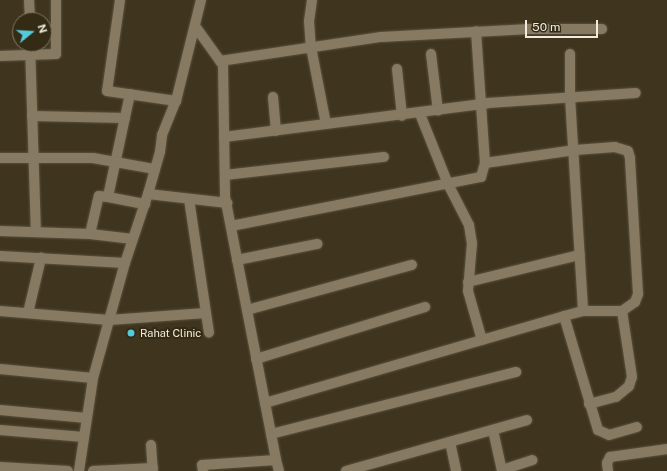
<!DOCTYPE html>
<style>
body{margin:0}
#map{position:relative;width:667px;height:471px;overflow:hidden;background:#3f351f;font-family:"Public Sans",sans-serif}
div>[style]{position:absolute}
.roads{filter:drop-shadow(0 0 1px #5b523e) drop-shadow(0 0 1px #5b523e)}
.minor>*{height:10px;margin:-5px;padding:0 5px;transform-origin:5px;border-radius:5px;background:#867a62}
.dots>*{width:11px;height:11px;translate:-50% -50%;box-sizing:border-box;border:2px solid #342b15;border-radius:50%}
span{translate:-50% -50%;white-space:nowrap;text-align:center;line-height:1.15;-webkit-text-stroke:4px #342b15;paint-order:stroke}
.poi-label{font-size:11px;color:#f1ebde}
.left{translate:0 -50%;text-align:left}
.north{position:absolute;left:12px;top:12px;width:40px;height:40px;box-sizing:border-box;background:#342b15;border:1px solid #807865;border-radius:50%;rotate:72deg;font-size:11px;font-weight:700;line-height:16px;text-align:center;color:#f1ebde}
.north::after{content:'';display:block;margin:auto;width:14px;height:18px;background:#54cadd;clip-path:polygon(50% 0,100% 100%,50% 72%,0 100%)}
.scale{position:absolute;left:525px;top:20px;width:73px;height:18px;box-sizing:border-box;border:2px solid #f1ebde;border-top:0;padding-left:5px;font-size:12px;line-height:14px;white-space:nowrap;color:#f1ebde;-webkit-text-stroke:3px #342b15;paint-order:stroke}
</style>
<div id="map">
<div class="roads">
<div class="minor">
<div style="left:29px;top:0;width:20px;rotate:87deg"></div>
<div style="left:120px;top:0;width:92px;rotate:98.1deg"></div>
<div style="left:107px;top:91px;width:70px;rotate:8.2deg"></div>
<div style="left:312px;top:0;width:21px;rotate:98deg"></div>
<div style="left:309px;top:21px;width:26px;rotate:86deg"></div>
<div style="left:311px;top:47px;width:78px;rotate:79deg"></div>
<div style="left:195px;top:26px;width:48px;rotate:54.3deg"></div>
<div style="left:223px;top:65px;width:132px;rotate:89.1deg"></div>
<div style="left:225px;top:197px;width:268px;rotate:79deg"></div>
<div style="left:276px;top:460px;width:74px;rotate:176.1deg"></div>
<div style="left:202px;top:465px;width:6px;rotate:81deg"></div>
<div style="left:30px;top:44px;width:188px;rotate:88.2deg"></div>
<div style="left:431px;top:54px;width:57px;rotate:83deg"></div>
<div style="left:570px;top:54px;width:43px;rotate:90deg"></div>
<div style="left:570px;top:97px;width:214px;rotate:86.5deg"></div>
<div style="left:0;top:56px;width:56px;rotate:-2deg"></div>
<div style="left:56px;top:54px;width:54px;rotate:-90deg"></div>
<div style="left:220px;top:61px;width:163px;rotate:-8.5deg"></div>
<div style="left:381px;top:37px;width:149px;rotate:-3.1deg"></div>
<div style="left:530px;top:29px;width:72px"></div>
<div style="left:397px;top:69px;width:47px;rotate:83.9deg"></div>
<div style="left:130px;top:94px;width:105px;rotate:102.1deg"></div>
<div style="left:108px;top:197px;width:38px;rotate:11deg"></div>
<div style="left:273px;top:97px;width:34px;rotate:85deg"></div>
<div style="left:420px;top:114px;width:75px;rotate:68.2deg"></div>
<div style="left:448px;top:184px;width:46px;rotate:62.9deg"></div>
<div style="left:469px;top:225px;width:18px;rotate:81deg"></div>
<div style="left:472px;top:243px;width:48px;rotate:94.8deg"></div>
<div style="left:468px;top:291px;width:51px;rotate:74.1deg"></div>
<div style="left:32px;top:116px;width:93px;rotate:1.2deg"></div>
<div style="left:224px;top:137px;width:266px;rotate:-7.3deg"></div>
<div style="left:488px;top:103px;width:148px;rotate:-3.9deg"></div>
<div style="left:0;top:158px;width:93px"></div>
<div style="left:93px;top:158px;width:63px;rotate:10.1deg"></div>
<div style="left:225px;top:175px;width:160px;rotate:-6.5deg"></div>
<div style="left:148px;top:194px;width:80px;rotate:6.5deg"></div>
<div style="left:189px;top:199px;width:135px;rotate:81.5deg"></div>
<div style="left:231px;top:226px;width:255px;rotate:-11.1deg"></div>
<div style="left:481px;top:177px;width:15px;rotate:-74deg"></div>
<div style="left:485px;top:163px;width:132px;rotate:-93.9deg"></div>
<div style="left:0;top:231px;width:90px;rotate:1.9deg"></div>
<div style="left:90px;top:234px;width:43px;rotate:6.6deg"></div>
<div style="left:90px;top:234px;width:39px;rotate:-77deg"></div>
<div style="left:99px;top:196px;width:9px;rotate:6deg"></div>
<div style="left:0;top:256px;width:125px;rotate:3.2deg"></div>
<div style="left:237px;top:260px;width:82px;rotate:-11.3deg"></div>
<div style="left:468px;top:282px;width:115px;rotate:-13.6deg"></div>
<div style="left:247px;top:310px;width:171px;rotate:-15.3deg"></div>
<div style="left:0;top:311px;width:109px;rotate:4.7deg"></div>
<div style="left:109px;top:320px;width:97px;rotate:-4.1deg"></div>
<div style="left:28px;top:313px;width:57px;rotate:-76.7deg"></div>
<div style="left:564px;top:316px;width:119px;rotate:73.4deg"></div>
<div style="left:598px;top:430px;width:12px;rotate:24deg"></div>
<div style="left:609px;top:435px;width:29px;rotate:-16deg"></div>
<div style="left:256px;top:359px;width:177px;rotate:-17.1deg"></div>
<div style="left:0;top:369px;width:93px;rotate:5.5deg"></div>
<div style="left:265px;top:403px;width:311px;rotate:-16.2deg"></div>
<div style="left:564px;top:316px;width:20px;rotate:-15deg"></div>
<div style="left:583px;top:311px;width:39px"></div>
<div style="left:622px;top:311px;width:16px;rotate:-35deg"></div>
<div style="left:635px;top:302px;width:9px;rotate:-69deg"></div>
<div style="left:638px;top:294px;width:136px;rotate:-93.4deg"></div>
<div style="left:630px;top:158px;width:7px;rotate:-106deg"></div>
<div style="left:628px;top:151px;width:14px;rotate:-163deg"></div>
<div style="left:615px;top:147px;width:40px;rotate:175.7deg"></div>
<div style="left:575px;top:150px;width:91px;rotate:171.8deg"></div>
<div style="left:589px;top:404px;width:28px;rotate:-15deg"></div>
<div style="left:616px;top:397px;width:17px;rotate:-40deg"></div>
<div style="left:629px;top:386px;width:9px;rotate:-72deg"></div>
<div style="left:632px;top:377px;width:67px;rotate:-98.6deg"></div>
<div style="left:0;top:410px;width:87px;rotate:5.3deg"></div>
<div style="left:0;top:430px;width:84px;rotate:4.8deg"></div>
<div style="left:493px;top:430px;width:42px;rotate:77.6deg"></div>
<div style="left:271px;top:434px;width:253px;rotate:-14.2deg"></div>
<div style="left:450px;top:442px;width:30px;rotate:78deg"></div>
<div style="left:151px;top:445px;width:26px;rotate:86deg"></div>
<div style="left:276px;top:460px;width:11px;rotate:75deg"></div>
<div style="left:0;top:467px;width:68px;rotate:3.4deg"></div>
<div style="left:502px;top:470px;width:32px;rotate:-18deg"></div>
<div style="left:79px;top:471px;width:94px;rotate:-81.4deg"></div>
<div style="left:93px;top:378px;width:119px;rotate:-74.5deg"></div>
<div style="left:125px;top:263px;width:73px;rotate:-71.6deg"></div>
<div style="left:148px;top:194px;width:44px;rotate:-74.1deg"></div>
<div style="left:160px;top:152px;width:17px;rotate:-83deg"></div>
<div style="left:162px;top:135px;width:37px;rotate:-68deg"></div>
<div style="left:176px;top:101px;width:104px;rotate:-76.1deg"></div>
<div style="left:93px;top:471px;width:60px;rotate:-2.9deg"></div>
<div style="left:346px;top:471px;width:188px;rotate:-15.7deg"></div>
<div style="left:608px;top:471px;width:8px;rotate:-97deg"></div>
<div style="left:607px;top:463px;width:7px;rotate:-63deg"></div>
<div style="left:610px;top:457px;width:58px;rotate:-8deg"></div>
</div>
</div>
<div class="dots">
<div style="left:131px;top:333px;background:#54cadd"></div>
</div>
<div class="poi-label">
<span class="left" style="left:140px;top:333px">Rahat Clinic</span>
</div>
<div class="north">N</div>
<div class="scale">50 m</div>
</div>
